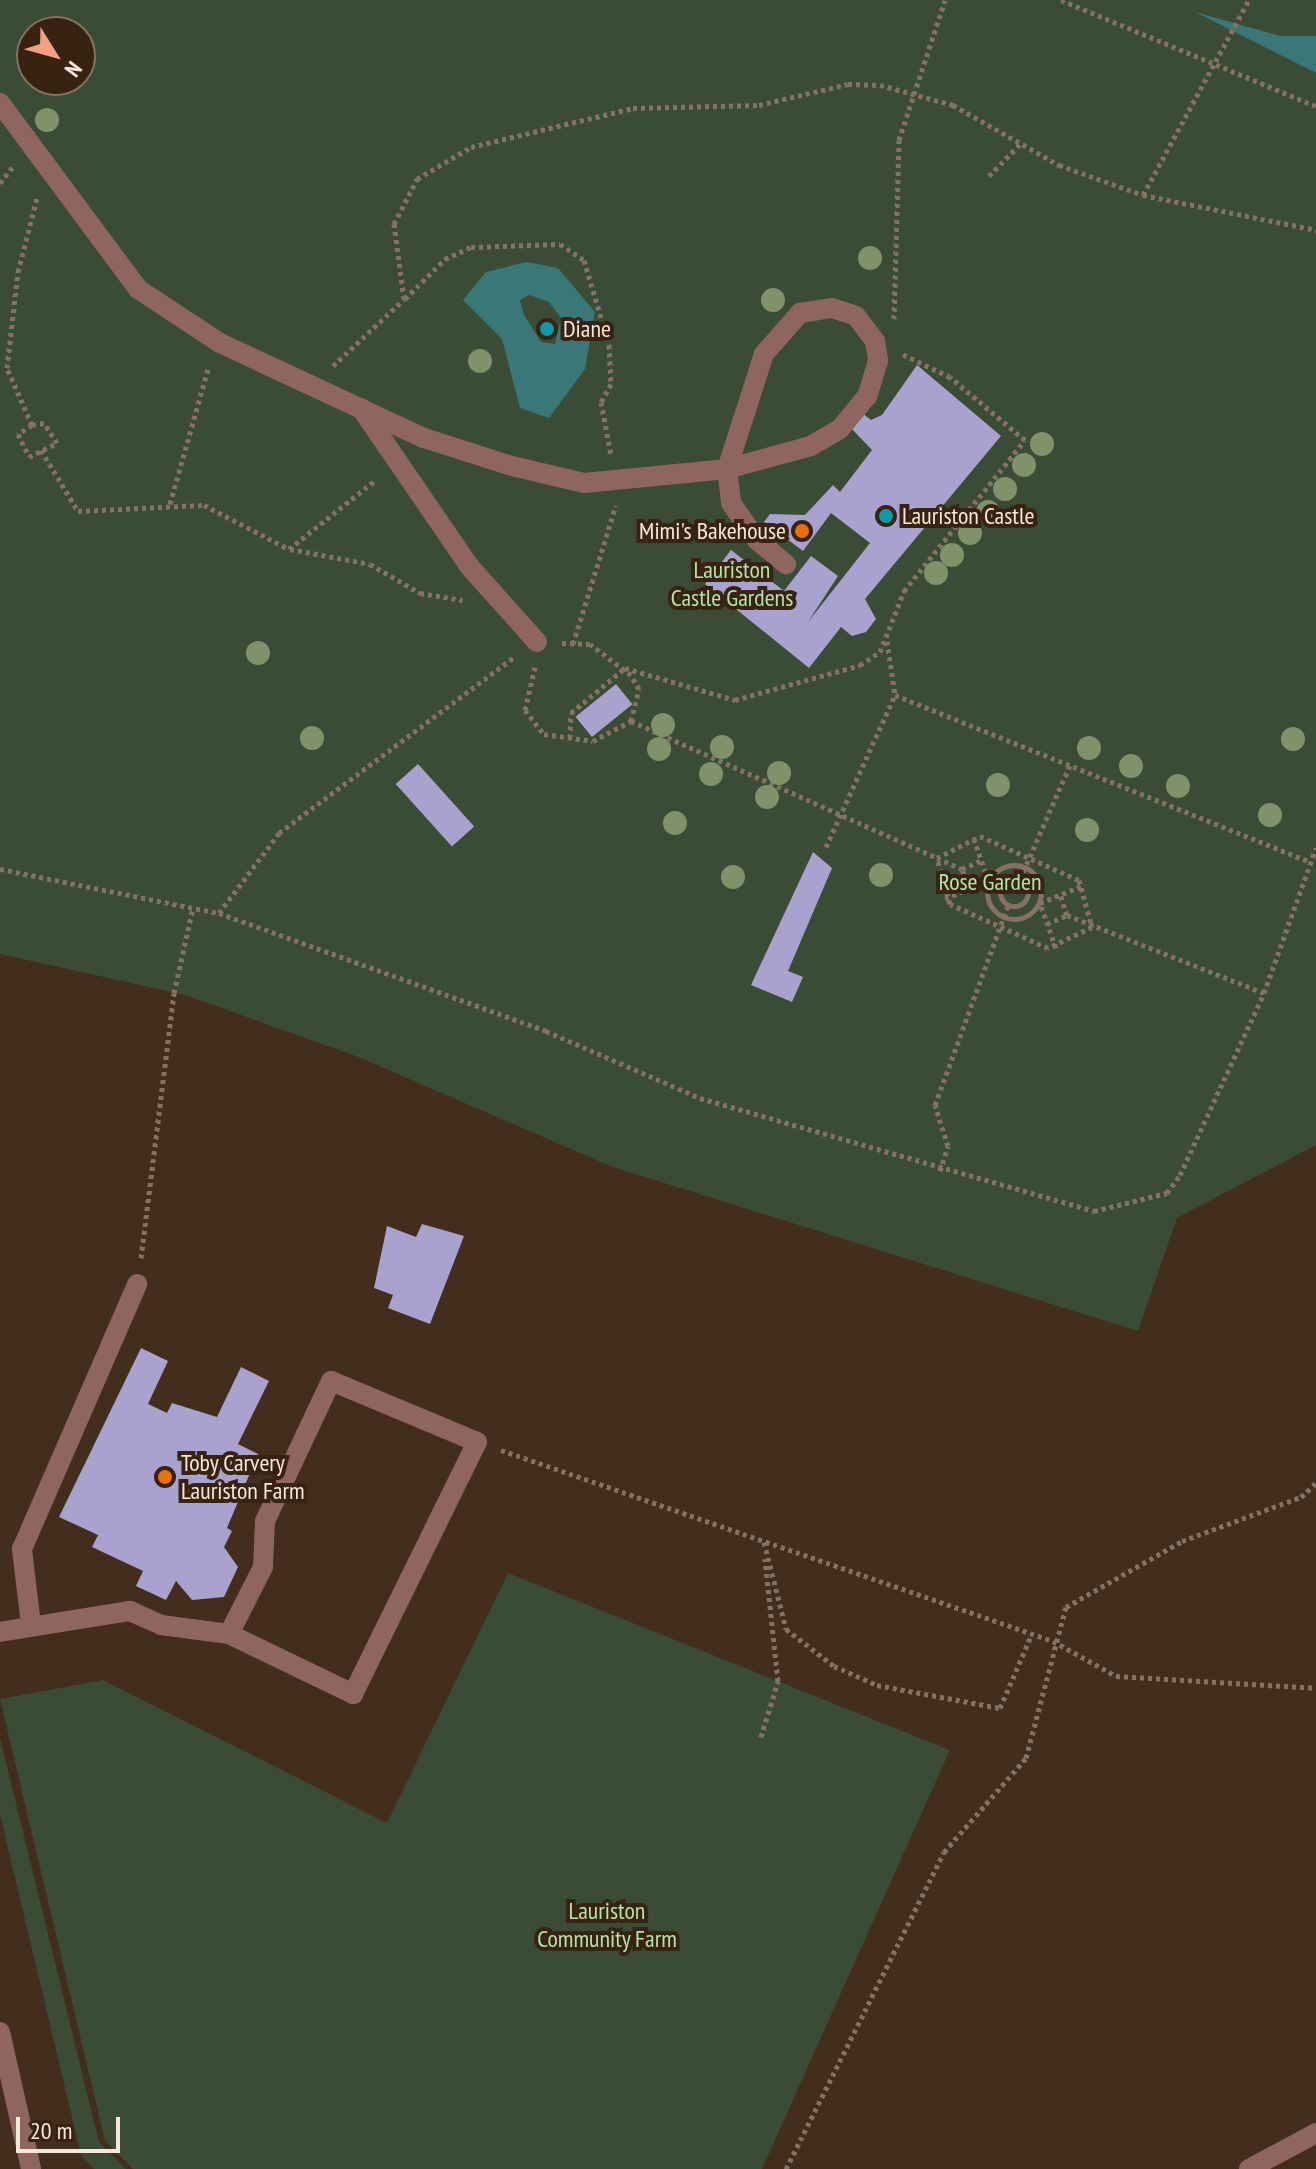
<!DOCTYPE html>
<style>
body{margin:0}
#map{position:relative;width:1316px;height:2169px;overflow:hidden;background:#432d1c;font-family:"PT Sans Narrow",sans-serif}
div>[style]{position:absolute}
.green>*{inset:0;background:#3a4c36}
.water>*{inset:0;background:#3a7777}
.building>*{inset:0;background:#a9a2ce;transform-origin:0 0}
.path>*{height:5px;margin-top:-2.5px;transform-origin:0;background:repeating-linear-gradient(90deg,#857263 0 4px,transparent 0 8px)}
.path>.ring{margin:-2.5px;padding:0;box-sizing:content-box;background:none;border:5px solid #857263;border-radius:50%}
.minor>*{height:20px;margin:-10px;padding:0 10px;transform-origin:10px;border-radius:10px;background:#8f655f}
.trees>*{width:24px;height:24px;margin:-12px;border-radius:50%;background:#81926a}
.dots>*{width:22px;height:22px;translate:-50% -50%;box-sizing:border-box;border:4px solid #382312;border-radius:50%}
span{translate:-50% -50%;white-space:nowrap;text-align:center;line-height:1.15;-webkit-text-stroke:8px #382312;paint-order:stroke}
.poi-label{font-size:24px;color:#f6e8dd}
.left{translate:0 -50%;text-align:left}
.right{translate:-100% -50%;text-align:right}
.park-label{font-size:24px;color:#b4e4aa}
.north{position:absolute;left:16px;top:16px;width:80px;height:80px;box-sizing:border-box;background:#382312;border:2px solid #847263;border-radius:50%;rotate:127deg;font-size:22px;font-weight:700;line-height:32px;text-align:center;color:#f6e8dd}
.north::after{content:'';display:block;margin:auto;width:28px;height:36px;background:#f39f84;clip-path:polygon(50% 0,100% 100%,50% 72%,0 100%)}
.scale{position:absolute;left:16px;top:2117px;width:104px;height:36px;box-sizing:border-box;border:4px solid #f6e8dd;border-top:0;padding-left:10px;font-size:24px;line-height:28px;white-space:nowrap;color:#f6e8dd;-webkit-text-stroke:6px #382312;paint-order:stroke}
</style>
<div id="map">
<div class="green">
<div style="clip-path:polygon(evenodd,0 0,1316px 0,1316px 1145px,1177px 1218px,1138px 1331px,610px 1166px,361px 1058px,185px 995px,0 954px,0 0,32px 32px,80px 32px,80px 80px,32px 80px,32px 32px)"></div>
<div style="clip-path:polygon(508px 1573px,950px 1750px,762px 2169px,133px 2169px,105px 2141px,0 1699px,103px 1680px,387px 1823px)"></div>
<div style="clip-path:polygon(0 1738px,99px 2142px,126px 2169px,94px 2169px,81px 2155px,0 1815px)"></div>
</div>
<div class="water">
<div style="clip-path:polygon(1195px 12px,1280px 36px,1316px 36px,1316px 73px)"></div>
<div style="clip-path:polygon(evenodd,526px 262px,558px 268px,595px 312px,585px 369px,549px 418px,520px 408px,502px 339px,463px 300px,486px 272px,526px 262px,529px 295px,549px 302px,561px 318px,555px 344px,541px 342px,524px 315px,520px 300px,529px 295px)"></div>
</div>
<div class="building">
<div style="clip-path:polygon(917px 365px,1001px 436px,865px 599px,876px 619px,866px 632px,852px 636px,841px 627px,809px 668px,705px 584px,731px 550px,784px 591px,811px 556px,838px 576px,808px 622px,870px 543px,831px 513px,803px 551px,764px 522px,770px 514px,805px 515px,833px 485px,840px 492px,872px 450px,851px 428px,862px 413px,871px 420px,882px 415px)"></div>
<div style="left:616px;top:684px;width:26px;height:52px;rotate:51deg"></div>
<div style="left:418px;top:764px;width:84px;height:30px;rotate:48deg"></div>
<div style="clip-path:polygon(813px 852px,832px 868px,788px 971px,803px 977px,792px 1002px,751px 985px)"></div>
<div style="clip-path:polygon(422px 1224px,464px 1236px,430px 1324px,388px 1308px,393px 1295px,374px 1288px,387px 1226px,416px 1237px)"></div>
<div style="clip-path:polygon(141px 1348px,168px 1361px,148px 1404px,167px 1413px,172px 1403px,217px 1417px,241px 1367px,269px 1381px,238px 1444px,258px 1454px,227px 1528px,232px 1531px,224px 1547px,238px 1567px,224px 1597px,192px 1600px,176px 1581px,166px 1600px,136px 1586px,143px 1571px,92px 1547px,98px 1535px,59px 1517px)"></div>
</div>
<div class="path">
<div style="left:1061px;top:0;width:276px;rotate:22.6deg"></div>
<div style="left:989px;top:176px;width:45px;rotate:-45.9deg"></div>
<div style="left:0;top:183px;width:23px;rotate:-52deg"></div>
<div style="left:1143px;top:195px;width:222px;rotate:-61.5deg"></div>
<div style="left:405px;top:299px;width:57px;rotate:-45deg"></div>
<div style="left:445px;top:259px;width:29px;rotate:-25deg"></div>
<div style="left:471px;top:247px;width:89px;rotate:-1.9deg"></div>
<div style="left:560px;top:244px;width:29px;rotate:34deg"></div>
<div style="left:584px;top:260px;width:89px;rotate:73.6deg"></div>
<div style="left:609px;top:345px;width:39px;rotate:87deg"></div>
<div style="left:611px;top:384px;width:21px;rotate:119deg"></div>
<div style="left:601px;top:402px;width:54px;rotate:79.3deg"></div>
<div style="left:894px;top:319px;width:179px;rotate:-88.4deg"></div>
<div style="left:899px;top:140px;width:147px;rotate:-71.8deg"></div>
<div style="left:333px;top:366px;width:98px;rotate:-43.3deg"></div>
<div style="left:404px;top:299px;width:76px;rotate:-97.6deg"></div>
<div style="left:394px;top:224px;width:51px;rotate:-62.9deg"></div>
<div style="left:417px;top:179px;width:63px;rotate:-30.7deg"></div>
<div style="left:471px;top:147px;width:167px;rotate:-13.5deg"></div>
<div style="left:633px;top:108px;width:126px;rotate:-1.4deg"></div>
<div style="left:759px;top:105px;width:91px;rotate:-13.3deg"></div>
<div style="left:848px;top:84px;width:32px;rotate:2deg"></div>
<div style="left:880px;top:85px;width:76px;rotate:15.3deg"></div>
<div style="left:953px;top:105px;width:122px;rotate:29.5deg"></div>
<div style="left:1059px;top:165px;width:89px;rotate:19.7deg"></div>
<div style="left:1143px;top:195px;width:177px;rotate:11.4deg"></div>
<div style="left:32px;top:425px;width:17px;rotate:147deg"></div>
<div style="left:18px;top:434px;width:25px;rotate:64deg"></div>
<div style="left:29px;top:457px;width:31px;rotate:-27deg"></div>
<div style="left:57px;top:443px;width:24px;rotate:-123deg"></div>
<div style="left:44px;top:423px;width:12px;rotate:171deg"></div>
<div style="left:32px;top:425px;width:62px;rotate:-113.7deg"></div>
<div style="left:7px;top:368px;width:97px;rotate:-83.5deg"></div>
<div style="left:18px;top:272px;width:76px;rotate:-75.6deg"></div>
<div style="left:41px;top:450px;width:71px;rotate:58.8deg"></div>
<div style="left:78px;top:511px;width:126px;rotate:-2.7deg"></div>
<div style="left:204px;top:505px;width:96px;rotate:27.4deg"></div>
<div style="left:289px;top:549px;width:112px;rotate:-38.5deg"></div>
<div style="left:170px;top:504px;width:144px;rotate:-74.3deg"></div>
<div style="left:290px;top:549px;width:81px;rotate:10.6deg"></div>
<div style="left:370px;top:564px;width:58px;rotate:30.1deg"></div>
<div style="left:420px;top:593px;width:43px;rotate:9.5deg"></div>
<div style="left:887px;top:641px;width:55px;rotate:81.6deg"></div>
<div style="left:573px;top:644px;width:145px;rotate:-72.8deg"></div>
<div style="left:535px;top:667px;width:44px;rotate:103.1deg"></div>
<div style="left:525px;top:710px;width:31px;rotate:52deg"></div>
<div style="left:544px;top:734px;width:49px;rotate:8.1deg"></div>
<div style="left:593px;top:741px;width:43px;rotate:-27.8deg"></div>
<div style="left:631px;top:721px;width:33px;rotate:-76deg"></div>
<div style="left:639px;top:689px;width:16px;rotate:-120deg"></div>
<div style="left:631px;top:675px;width:51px;rotate:-142.9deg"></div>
<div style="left:590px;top:644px;width:28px;rotate:-178deg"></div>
<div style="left:631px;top:721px;width:335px;rotate:24.1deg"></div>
<div style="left:937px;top:858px;width:48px;rotate:-27.1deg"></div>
<div style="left:980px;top:836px;width:108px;rotate:24deg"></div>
<div style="left:1079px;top:880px;width:49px;rotate:74.5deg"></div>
<div style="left:1092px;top:927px;width:49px;rotate:154.5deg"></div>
<div style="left:1048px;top:948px;width:107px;rotate:-155.8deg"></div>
<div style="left:950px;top:904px;width:48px;rotate:-105.8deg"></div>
<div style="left:937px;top:858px;width:27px;rotate:24deg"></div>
<div style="left:570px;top:738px;width:25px;rotate:-88deg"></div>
<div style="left:571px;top:713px;width:70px;rotate:-39.8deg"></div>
<div style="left:625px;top:668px;width:115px;rotate:16.2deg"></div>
<div style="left:735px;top:700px;width:130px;rotate:-15.6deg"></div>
<div style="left:860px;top:665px;width:24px;rotate:-33deg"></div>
<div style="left:880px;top:652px;width:66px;rotate:-68.5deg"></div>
<div style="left:904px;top:591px;width:193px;rotate:-51.3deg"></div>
<div style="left:1025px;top:440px;width:98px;rotate:-140deg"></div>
<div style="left:950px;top:377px;width:53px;rotate:-154.4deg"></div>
<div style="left:826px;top:847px;width:167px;rotate:-65.6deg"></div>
<div style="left:895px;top:695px;width:448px;rotate:21.9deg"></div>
<div class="ring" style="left:987px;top:865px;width:49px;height:49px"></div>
<div style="left:0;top:869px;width:223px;rotate:11.4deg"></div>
<div style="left:219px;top:913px;width:100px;rotate:-53.1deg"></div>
<div style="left:279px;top:833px;width:296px;rotate:-36.8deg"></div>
<div class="ring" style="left:1000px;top:878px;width:23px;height:23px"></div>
<div style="left:1020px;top:879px;width:124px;rotate:-66.3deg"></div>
<div style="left:969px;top:889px;width:21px;rotate:-109deg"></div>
<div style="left:962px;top:869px;width:22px;rotate:-24deg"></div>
<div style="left:945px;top:899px;width:47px;rotate:-23.8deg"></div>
<div style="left:988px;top:880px;width:46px;rotate:-108.8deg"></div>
<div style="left:219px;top:913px;width:348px;rotate:19.8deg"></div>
<div style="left:546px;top:1031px;width:168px;rotate:23.5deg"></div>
<div style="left:700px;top:1098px;width:410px;rotate:16deg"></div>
<div style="left:1094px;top:1211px;width:75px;rotate:-13.9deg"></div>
<div style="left:1167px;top:1193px;width:22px;rotate:-54deg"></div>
<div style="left:1180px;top:1175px;width:200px;rotate:-65.2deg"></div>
<div style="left:1264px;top:993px;width:154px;rotate:-70.3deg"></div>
<div style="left:1067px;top:915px;width:212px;rotate:21.6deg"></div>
<div style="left:1047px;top:924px;width:22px;rotate:-24deg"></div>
<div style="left:1067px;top:915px;width:21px;rotate:-109deg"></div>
<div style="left:1056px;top:948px;width:48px;rotate:-109.6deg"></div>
<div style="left:1040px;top:903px;width:48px;rotate:-22.2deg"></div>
<div style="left:940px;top:1171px;width:26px;rotate:-72deg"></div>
<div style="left:948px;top:1146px;width:43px;rotate:-107.6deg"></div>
<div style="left:935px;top:1105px;width:213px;rotate:-69.9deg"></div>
<div style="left:141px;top:1258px;width:267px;rotate:-82.9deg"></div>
<div style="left:174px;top:993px;width:88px;rotate:-77.5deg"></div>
<div style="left:501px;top:1450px;width:584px;rotate:19.09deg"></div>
<div style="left:1053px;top:1641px;width:72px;rotate:29.1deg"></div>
<div style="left:1116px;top:1676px;width:200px;rotate:3.4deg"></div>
<div style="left:764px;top:1542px;width:90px;rotate:75.8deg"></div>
<div style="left:786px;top:1629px;width:61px;rotate:37.6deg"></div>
<div style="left:834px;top:1666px;width:47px;rotate:23.8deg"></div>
<div style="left:877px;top:1685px;width:125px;rotate:10.6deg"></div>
<div style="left:1000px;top:1708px;width:78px;rotate:-66.7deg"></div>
<div style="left:761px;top:1737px;width:59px;rotate:-73.1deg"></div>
<div style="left:778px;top:1681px;width:123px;rotate:-96.1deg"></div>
<div style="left:786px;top:2169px;width:354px;rotate:-63.5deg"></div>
<div style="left:944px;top:1852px;width:125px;rotate:-48.9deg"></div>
<div style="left:1026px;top:1758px;width:156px;rotate:-75.2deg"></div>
<div style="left:1066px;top:1607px;width:133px;rotate:-29.6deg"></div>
<div style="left:1182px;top:1541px;width:127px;rotate:-20.3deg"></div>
<div style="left:1301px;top:1497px;width:21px;rotate:-43deg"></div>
</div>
<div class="minor">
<div style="left:0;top:103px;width:232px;rotate:53.4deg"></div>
<div style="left:138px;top:289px;width:98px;rotate:33.4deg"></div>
<div style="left:220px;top:343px;width:225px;rotate:25deg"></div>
<div style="left:424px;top:438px;width:92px;rotate:17.7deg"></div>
<div style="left:512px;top:466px;width:74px;rotate:13.3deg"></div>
<div style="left:584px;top:483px;width:144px;rotate:-5.6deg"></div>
<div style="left:727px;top:469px;width:34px;rotate:83deg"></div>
<div style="left:731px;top:503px;width:45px;rotate:54.9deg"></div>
<div style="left:757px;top:540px;width:38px;rotate:40deg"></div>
<div style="left:832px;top:308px;width:25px;rotate:18deg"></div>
<div style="left:856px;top:316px;width:31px;rotate:53deg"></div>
<div style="left:875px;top:341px;width:20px;rotate:81deg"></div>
<div style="left:878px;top:361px;width:37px;rotate:107deg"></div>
<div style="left:867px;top:396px;width:43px;rotate:129.3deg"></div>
<div style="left:840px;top:429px;width:34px;rotate:150deg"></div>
<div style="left:811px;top:446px;width:87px;rotate:164.7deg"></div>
<div style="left:727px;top:469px;width:121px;rotate:-72.2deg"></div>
<div style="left:764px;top:354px;width:55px;rotate:-48.7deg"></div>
<div style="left:800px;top:313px;width:32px;rotate:-9deg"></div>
<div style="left:361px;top:408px;width:191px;rotate:55.6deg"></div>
<div style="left:469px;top:566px;width:102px;rotate:48.2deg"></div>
<div style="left:31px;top:1625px;width:77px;rotate:-96.8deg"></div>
<div style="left:22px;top:1549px;width:289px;rotate:-66.5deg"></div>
<div style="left:0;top:1632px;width:132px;rotate:-9.2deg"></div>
<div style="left:130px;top:1611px;width:34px;rotate:24deg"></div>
<div style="left:161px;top:1625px;width:69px;rotate:7.5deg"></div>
<div style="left:229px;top:1634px;width:138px;rotate:25.8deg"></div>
<div style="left:353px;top:1694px;width:281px;rotate:-63.8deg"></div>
<div style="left:477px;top:1442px;width:158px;rotate:-157.3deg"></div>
<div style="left:331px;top:1381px;width:155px;rotate:115.2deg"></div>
<div style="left:265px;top:1521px;width:46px;rotate:92.5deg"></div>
<div style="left:263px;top:1567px;width:75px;rotate:116.9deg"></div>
<div style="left:0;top:2032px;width:140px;rotate:77.2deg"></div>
<div style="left:1249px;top:2169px;width:76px;rotate:-28.2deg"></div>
</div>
<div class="trees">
<div style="left:47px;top:120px"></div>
<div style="left:870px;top:258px"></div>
<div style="left:773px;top:300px"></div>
<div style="left:480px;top:361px"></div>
<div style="left:1042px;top:444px"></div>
<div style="left:1024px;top:465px"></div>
<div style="left:1005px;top:489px"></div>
<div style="left:988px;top:512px"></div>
<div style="left:970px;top:533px"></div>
<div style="left:952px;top:555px"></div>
<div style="left:936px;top:573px"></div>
<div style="left:258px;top:653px"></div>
<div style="left:663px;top:725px"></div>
<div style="left:312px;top:738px"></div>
<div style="left:1293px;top:739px"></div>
<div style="left:722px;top:747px"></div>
<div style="left:1089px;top:748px"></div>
<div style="left:659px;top:749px"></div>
<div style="left:1131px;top:766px"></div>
<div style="left:779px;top:773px"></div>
<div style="left:711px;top:774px"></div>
<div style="left:998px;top:785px"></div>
<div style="left:1178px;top:786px"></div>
<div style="left:767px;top:797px"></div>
<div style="left:1270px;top:815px"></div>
<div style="left:675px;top:823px"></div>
<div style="left:1087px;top:830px"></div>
<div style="left:881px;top:875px"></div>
<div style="left:733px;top:877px"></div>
</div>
<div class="dots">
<div style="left:547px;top:329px;background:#0f9aa8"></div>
<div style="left:886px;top:516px;background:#0f9aa8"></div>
<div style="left:802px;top:531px;background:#e8710a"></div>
<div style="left:165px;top:1477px;background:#e8710a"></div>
</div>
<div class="poi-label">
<span class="left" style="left:563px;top:329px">Diane</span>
<span class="left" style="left:902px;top:516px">Lauriston Castle</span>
<span class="right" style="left:786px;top:531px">Mimi's Bakehouse</span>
<span class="left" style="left:181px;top:1477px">Toby Carvery<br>Lauriston Farm</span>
</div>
<div class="park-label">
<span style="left:732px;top:584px">Lauriston<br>Castle Gardens</span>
<span style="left:990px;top:882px">Rose Garden</span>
<span style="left:607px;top:1925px">Lauriston<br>Community Farm</span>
</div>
<div class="north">N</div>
<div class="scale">20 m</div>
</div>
